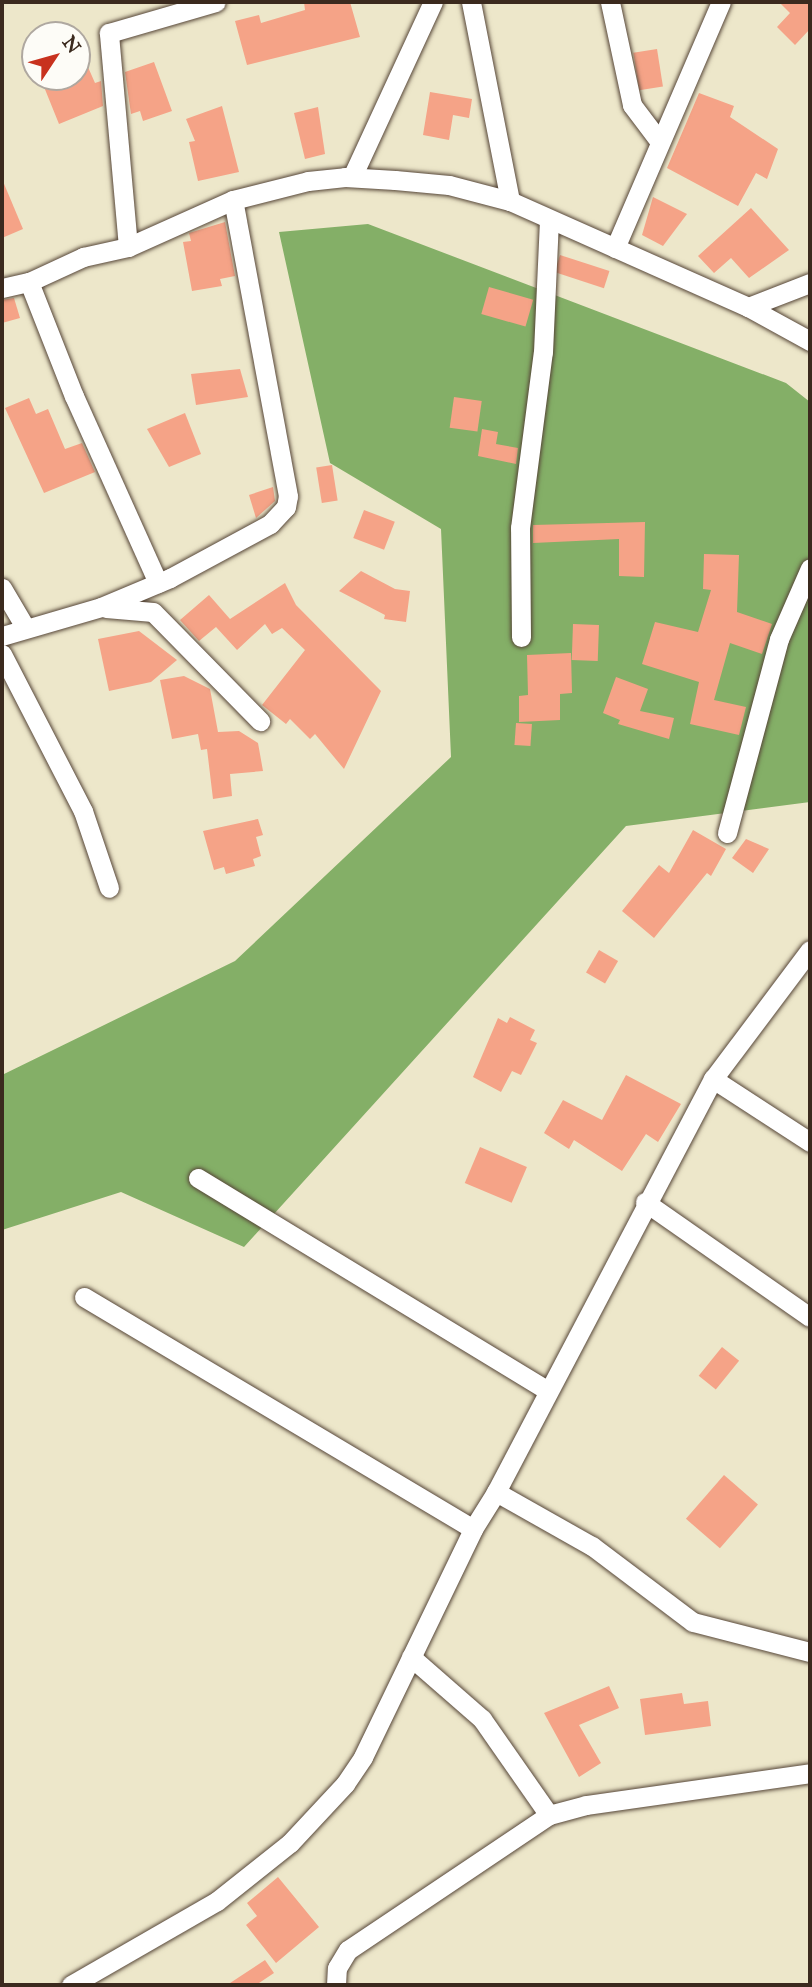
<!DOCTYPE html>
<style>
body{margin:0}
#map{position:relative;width:812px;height:1987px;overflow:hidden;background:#ede7ca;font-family:"IM FELL Great Primer",serif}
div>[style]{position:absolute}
.forest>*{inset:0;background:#84af67}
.building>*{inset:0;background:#f5a387;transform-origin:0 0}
.roads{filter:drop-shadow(0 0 2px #564638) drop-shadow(0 0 2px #564638)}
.minor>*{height:19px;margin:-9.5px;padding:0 9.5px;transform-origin:9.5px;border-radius:9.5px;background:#fff}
span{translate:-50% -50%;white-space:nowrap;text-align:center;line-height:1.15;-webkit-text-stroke:7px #fdfcf7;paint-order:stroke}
.frame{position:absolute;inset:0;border:4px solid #3b2a1e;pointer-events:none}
.north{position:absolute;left:21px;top:21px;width:70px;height:70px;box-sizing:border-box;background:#fdfcf7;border:2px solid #afa8a0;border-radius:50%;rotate:54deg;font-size:19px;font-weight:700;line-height:28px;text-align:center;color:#3b2a1e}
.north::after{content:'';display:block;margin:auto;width:24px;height:32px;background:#c8321e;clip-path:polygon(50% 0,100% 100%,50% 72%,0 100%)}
</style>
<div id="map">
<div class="forest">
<div style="clip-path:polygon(368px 224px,786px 383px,810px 402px,810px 802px,626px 826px,244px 1247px,121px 1192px,2px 1230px,2px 1075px,235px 961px,451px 757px,441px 529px,330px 463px,279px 232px)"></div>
</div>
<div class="building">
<div style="clip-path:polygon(304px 2px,350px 2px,360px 37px,247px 65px,235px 21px,259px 15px,261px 23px,305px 10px)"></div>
<div style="clip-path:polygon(779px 2px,810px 2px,810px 29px,795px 45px,777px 27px,790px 13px)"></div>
<div style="clip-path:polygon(77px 42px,95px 83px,101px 81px,103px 106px,59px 124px,40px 77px,77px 77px)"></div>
<div style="left:657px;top:49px;width:38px;height:24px;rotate:81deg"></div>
<div style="clip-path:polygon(154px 62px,172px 111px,143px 121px,140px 111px,131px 114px,125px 72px)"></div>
<div style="clip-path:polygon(430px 92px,472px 99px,469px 118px,453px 115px,449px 140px,423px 135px)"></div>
<div style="clip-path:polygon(699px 93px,734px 106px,730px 117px,778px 149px,767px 179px,756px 173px,738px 206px,667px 168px)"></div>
<div style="clip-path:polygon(222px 106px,239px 172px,198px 181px,189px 142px,195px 141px,186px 119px)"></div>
<div style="clip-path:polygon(318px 107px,325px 154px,305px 159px,294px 113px)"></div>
<div style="clip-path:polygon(2px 179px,23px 229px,2px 238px)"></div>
<div style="clip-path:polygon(653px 197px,687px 214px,663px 246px,642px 235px)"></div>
<div style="clip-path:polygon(751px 208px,789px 250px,749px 278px,731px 258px,714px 273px,698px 256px)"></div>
<div style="clip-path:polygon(225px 222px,235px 276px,220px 279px,222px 286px,192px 291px,183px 242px,191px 241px,189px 233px)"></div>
<div style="left:560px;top:255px;width:52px;height:18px;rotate:18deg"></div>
<div style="left:489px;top:287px;width:46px;height:28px;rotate:16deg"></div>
<div style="clip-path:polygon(14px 298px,20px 318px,2px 323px,2px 300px)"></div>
<div style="clip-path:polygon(240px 369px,248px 397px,196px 405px,191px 374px)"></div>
<div style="left:454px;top:397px;width:28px;height:31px;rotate:8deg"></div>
<div style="clip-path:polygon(29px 398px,36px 414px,48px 409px,65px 449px,82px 443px,95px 472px,44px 493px,5px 408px)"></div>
<div style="clip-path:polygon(185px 413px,201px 454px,169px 467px,147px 429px)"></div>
<div style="clip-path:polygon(482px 429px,498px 432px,496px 444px,518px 448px,516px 464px,478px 456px)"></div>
<div style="left:332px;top:465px;width:36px;height:16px;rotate:81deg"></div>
<div style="clip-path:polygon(273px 487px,275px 501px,256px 518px,249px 495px)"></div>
<div style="left:364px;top:510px;width:33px;height:30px;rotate:21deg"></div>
<div style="clip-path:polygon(645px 522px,644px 577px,619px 576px,619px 539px,533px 543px,533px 525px)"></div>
<div style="clip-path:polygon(704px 554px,739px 555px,737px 612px,772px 624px,762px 654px,730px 643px,714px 700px,746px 707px,739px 735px,690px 724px,699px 682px,642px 664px,655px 622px,698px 632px,711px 590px,703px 589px)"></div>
<div style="clip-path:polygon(361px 571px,395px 589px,410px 591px,406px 622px,384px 619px,385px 615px,339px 591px)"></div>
<div style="clip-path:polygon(285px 583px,296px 605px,381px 691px,344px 769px,315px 734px,310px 739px,290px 719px,286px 724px,262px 705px,305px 650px,282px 628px,272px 634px,265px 624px,237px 650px,216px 627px,199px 641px,180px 620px,209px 595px,230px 619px)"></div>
<div style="left:573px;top:624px;width:26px;height:36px;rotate:2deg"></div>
<div style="clip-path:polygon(139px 631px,177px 660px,151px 682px,109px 691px,98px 639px)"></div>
<div style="clip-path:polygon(571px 653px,572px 693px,560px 694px,560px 720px,519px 722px,519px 696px,528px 695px,527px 655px)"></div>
<div style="clip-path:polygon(184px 676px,210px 689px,218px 732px,239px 731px,258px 743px,263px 771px,230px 774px,232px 796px,213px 799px,207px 749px,201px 750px,198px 734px,172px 739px,160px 680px)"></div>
<div style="clip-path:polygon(616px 677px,648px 689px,640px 711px,674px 718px,669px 739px,618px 724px,620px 720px,603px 713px)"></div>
<div style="left:516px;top:723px;width:16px;height:22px;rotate:4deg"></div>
<div style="clip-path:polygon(258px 819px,263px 835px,256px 837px,261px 856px,253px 859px,255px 866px,226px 874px,224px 867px,214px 870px,203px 831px)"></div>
<div style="clip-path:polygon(693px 830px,726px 849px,711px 876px,707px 873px,654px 938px,622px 911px,659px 865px,669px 873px)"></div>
<div style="clip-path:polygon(746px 839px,769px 849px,753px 873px,732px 858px)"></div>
<div style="left:599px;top:950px;width:22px;height:26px;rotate:30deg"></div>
<div style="clip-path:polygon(510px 1017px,535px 1030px,530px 1040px,537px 1043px,521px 1075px,512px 1071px,501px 1092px,473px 1077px,498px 1018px,507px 1023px)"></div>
<div style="clip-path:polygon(626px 1075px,681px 1104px,658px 1142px,646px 1134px,622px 1171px,574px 1140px,569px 1149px,544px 1133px,563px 1100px,602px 1120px)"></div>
<div style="left:480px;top:1147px;width:51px;height:39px;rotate:23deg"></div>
<div style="left:722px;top:1347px;width:22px;height:37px;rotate:39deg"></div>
<div style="left:724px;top:1475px;width:45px;height:58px;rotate:41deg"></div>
<div style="clip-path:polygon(609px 1686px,619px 1708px,579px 1725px,601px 1763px,579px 1777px,544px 1713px)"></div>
<div style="clip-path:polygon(682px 1693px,684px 1704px,708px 1701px,711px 1726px,645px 1735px,640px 1699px)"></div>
<div style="clip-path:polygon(278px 1877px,319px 1927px,276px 1963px,246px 1925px,257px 1916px,247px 1903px)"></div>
<div style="clip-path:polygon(265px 1960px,274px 1973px,256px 1985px,227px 1985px)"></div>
</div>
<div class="roads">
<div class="minor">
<div style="left:471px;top:2px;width:203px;rotate:78.9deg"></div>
<div style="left:610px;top:2px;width:105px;rotate:77.9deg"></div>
<div style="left:632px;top:105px;width:46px;rotate:52.9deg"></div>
<div style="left:352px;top:177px;width:193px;rotate:-65.2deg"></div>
<div style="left:128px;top:247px;width:215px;rotate:-95.1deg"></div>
<div style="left:109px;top:33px;width:111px;rotate:-16.2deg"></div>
<div style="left:615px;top:248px;width:268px;rotate:-66.7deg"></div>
<div style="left:29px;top:282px;width:123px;rotate:68.5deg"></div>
<div style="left:74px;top:396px;width:205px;rotate:65.8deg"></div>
<div style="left:2px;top:288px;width:28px;rotate:-13deg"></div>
<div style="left:29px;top:282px;width:60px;rotate:-24.8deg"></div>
<div style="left:83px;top:257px;width:46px;rotate:-12.5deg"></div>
<div style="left:128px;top:247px;width:115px;rotate:-24.1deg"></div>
<div style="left:233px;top:200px;width:77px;rotate:-14.2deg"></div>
<div style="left:308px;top:181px;width:37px;rotate:-6deg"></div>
<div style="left:345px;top:177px;width:50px;rotate:3.4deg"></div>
<div style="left:395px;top:180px;width:54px;rotate:5.3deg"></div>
<div style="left:449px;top:185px;width:63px;rotate:14.7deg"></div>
<div style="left:510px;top:201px;width:261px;rotate:24deg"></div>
<div style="left:748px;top:307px;width:71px;rotate:28.7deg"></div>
<div style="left:748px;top:307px;width:66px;rotate:-21.2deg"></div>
<div style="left:2px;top:588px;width:45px;rotate:59.5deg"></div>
<div style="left:106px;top:608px;width:47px;rotate:4.9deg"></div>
<div style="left:153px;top:612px;width:153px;rotate:45.5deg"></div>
<div style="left:2px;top:636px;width:103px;rotate:-16.3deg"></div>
<div style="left:101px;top:607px;width:75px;rotate:-22.8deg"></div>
<div style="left:170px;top:578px;width:114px;rotate:-28.4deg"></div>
<div style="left:270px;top:524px;width:23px;rotate:-47deg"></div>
<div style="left:286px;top:507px;width:11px;rotate:-80deg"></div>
<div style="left:288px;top:496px;width:301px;rotate:-100.5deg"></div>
<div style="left:521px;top:637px;width:109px;rotate:-90.5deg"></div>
<div style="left:520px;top:528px;width:177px;rotate:-82.6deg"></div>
<div style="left:543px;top:352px;width:133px;rotate:-87.4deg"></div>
<div style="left:2px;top:654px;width:177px;rotate:62.7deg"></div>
<div style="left:83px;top:811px;width:81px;rotate:71.3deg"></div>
<div style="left:727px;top:833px;width:201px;rotate:-75deg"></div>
<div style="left:779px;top:639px;width:77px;rotate:-66.4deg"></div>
<div style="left:713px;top:1079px;width:116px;rotate:33deg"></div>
<div style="left:198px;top:1178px;width:410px;rotate:31.3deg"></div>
<div style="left:645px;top:1202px;width:201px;rotate:34.9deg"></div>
<div style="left:84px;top:1297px;width:453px;rotate:30.8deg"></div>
<div style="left:496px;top:1492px;width:110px;rotate:29.4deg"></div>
<div style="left:592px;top:1546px;width:126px;rotate:37deg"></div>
<div style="left:693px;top:1622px;width:121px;rotate:14.4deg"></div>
<div style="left:411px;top:1657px;width:94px;rotate:41.1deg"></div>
<div style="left:482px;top:1719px;width:117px;rotate:55.1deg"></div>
<div style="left:71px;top:1985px;width:168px;rotate:-29.9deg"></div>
<div style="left:217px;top:1901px;width:93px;rotate:-38.5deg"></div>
<div style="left:290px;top:1843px;width:81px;rotate:-47deg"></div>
<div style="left:345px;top:1784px;width:32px;rotate:-56deg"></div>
<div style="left:363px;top:1757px;width:253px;rotate:-64.2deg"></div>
<div style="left:473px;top:1529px;width:44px;rotate:-58.1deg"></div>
<div style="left:496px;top:1492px;width:467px;rotate:-62.3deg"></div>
<div style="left:713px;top:1079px;width:161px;rotate:-53.1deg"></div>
<div style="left:336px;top:1985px;width:17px;rotate:-87deg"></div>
<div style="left:337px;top:1968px;width:21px;rotate:-59deg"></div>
<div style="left:348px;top:1950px;width:242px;rotate:-33.9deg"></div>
<div style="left:549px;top:1815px;width:38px;rotate:-15deg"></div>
<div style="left:586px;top:1805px;width:226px;rotate:-8.1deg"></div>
</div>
</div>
<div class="frame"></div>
<div class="north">N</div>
</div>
